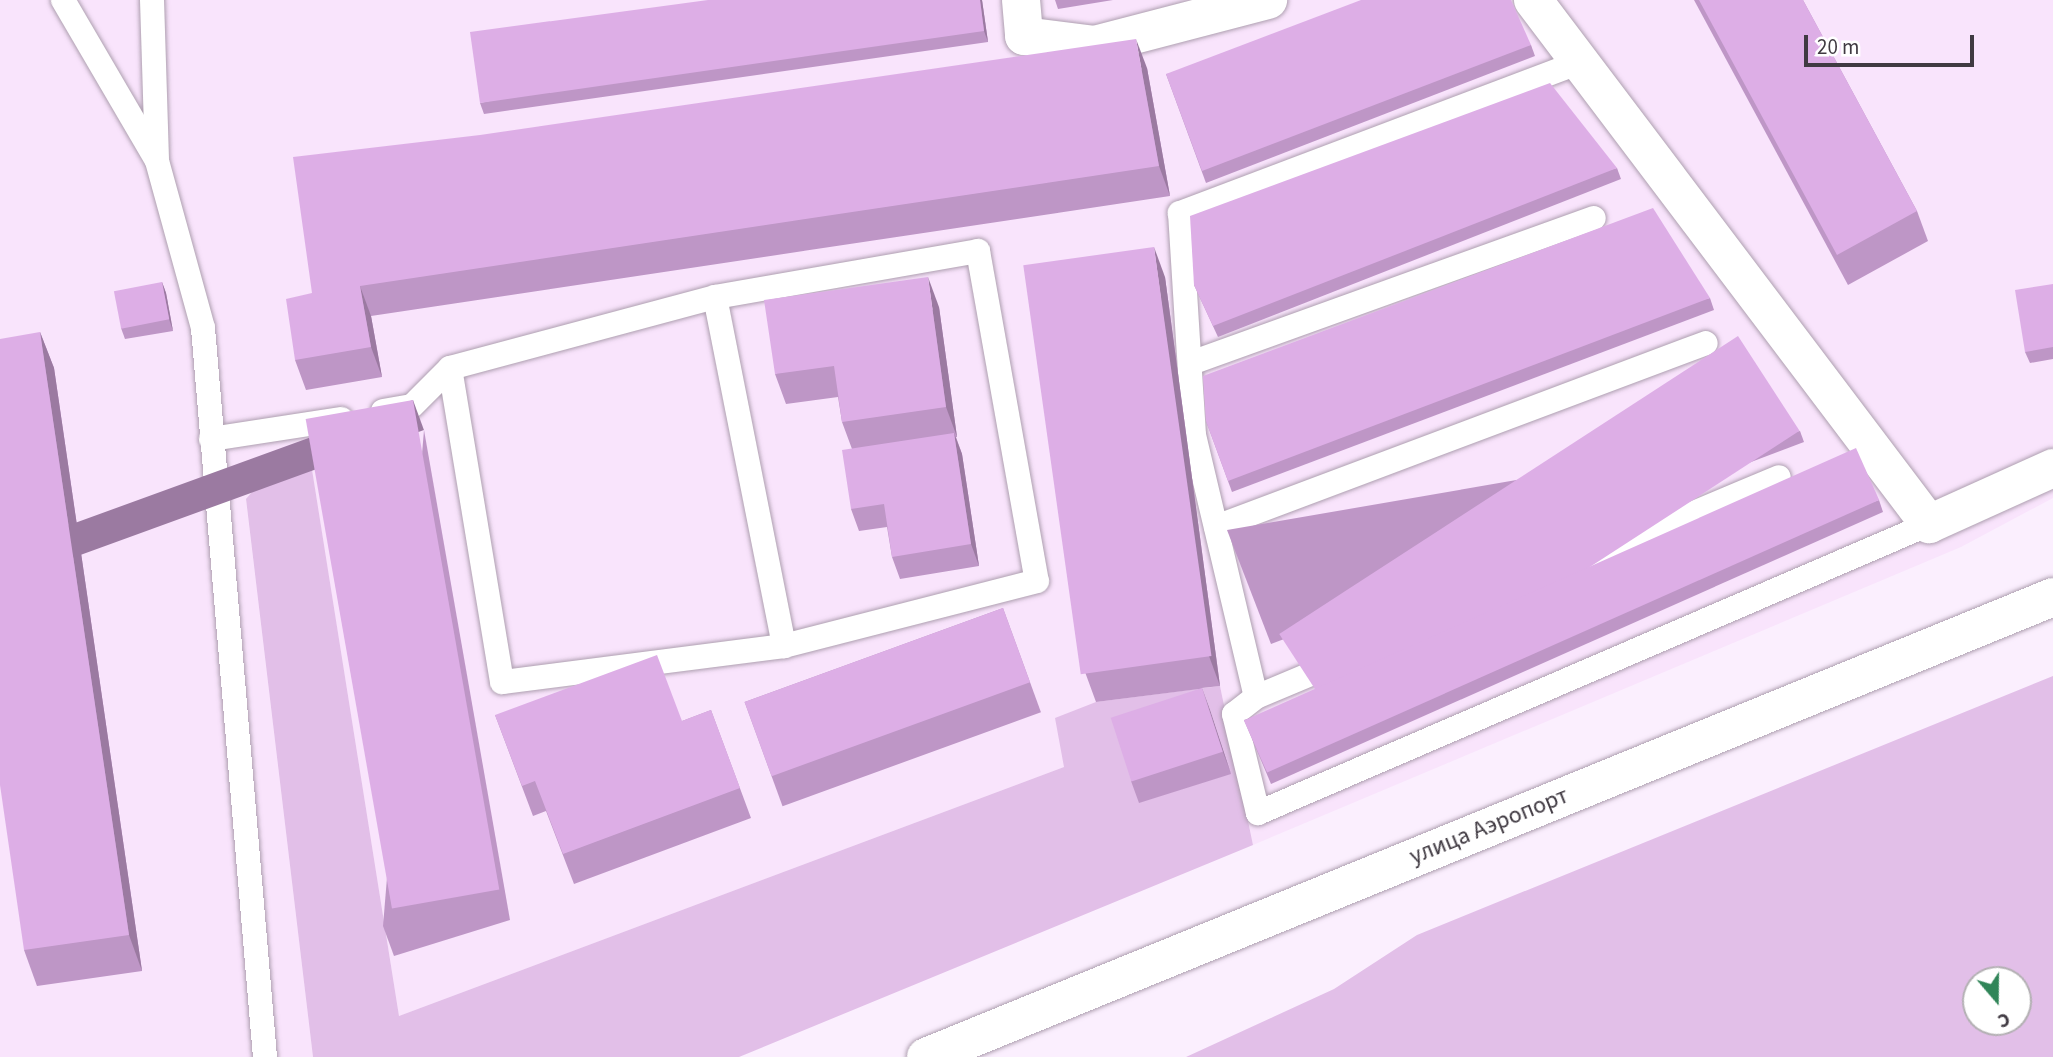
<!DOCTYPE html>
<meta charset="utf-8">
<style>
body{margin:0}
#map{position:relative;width:2053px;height:1057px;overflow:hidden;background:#fbeffe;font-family:"Source Sans 3",sans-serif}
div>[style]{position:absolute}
.built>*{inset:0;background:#f9e4fc}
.green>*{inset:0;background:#e2bfe8}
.roads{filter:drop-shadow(0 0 2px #ae9fb0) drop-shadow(0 0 2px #ae9fb0)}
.lane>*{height:24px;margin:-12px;padding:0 12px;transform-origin:12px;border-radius:12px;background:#fff}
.street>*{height:38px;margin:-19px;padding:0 19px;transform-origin:19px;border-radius:19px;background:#fff}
.primary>*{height:38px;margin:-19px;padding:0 19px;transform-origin:19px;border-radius:19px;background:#fff}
.wall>*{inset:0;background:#be96c6;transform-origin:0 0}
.shaded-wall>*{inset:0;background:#9b7aa1;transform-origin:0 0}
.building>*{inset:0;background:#ddaee6;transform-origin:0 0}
span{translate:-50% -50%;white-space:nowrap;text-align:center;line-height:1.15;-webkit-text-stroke:6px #fff;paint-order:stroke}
.street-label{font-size:24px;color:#403a42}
.north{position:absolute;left:1962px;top:966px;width:70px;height:70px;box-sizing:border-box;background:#fff;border:2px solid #b3b0b3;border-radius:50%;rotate:160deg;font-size:19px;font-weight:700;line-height:28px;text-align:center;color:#403a42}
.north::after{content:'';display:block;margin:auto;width:24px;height:32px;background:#308558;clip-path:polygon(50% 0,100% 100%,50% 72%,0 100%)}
.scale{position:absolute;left:1804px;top:35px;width:170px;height:32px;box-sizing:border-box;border:4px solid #403a42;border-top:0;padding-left:9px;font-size:21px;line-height:24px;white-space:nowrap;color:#403a42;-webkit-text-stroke:5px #fff;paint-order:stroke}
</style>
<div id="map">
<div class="built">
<div style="clip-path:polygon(0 0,2053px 0,2053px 498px,1961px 547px,1253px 845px,1220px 686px,1064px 767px,399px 1016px,310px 458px,274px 466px,246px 500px,313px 1057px,0 1057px)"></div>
</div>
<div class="green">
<div style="clip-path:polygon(310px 457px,399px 1016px,1064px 767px,1055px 718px,1096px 702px,1220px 686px,1253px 845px,739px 1057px,313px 1057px,246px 499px,274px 466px)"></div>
<div style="clip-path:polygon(evenodd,2053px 676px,2053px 1057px,1186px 1057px,1334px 989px,1417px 935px,2053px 676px,2018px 980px,2018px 1022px,1976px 1022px,1976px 980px,2018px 980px)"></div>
</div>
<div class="roads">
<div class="lane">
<div style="left:63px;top:0;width:186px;rotate:59.7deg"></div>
<div style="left:157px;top:161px;width:173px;rotate:74.6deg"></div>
<div style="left:203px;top:328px;width:732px;rotate:85.14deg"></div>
<div style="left:152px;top:0;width:157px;rotate:88.2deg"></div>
<div style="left:1580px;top:62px;width:428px;rotate:159.3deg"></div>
<div style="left:1180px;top:213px;width:222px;rotate:86.4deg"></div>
<div style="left:1194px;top:435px;width:269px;rotate:76.7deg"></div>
<div style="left:1256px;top:697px;width:28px;rotate:142deg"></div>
<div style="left:1234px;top:714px;width:102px;rotate:76.4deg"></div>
<div style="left:1258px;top:813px;width:731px;rotate:-23.3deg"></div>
<div style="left:715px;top:297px;width:356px;rotate:78.8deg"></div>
<div style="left:1191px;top:363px;width:428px;rotate:-19.8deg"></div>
<div style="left:383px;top:411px;width:29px;rotate:-10deg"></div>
<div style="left:412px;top:406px;width:54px;rotate:-45deg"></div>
<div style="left:450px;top:368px;width:274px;rotate:-15deg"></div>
<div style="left:715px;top:297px;width:267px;rotate:-9.9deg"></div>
<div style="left:978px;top:251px;width:335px;rotate:79.9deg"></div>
<div style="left:1037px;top:581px;width:261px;rotate:165.6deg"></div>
<div style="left:784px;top:646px;width:284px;rotate:172.7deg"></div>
<div style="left:502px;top:682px;width:318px;rotate:-99.4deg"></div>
<div style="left:211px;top:439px;width:132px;rotate:-8.7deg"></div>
<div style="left:1216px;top:527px;width:523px;rotate:-20.58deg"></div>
<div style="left:1256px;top:697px;width:567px;rotate:-22.81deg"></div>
</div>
<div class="street">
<div style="left:1021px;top:0;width:36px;rotate:85deg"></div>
<div style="left:1024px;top:36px;width:72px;rotate:7.2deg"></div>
<div style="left:1095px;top:45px;width:179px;rotate:-14.6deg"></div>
<div style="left:1533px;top:0;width:657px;rotate:52.92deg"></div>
<div style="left:1929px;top:524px;width:136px;rotate:-24.3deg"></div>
</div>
<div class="primary">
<div style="left:926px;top:1057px;width:1217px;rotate:-22.2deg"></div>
</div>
</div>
<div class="wall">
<div style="clip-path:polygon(982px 0,988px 42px,484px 114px,480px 103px)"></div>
<div style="clip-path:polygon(1055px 0,1113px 0,1058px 9px)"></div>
<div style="clip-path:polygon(1694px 0,1803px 0,1917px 211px,1928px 241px,1848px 285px)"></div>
<div style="clip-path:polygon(1531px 45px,1535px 56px,1206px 183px,1166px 74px)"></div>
<div style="clip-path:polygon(1147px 68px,1170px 196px,371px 316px,382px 377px,306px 390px,295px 360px,312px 293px)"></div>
<div style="clip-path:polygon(1617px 168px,1621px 179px,1218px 337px,1194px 285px)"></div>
<div style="clip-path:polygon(1165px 277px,1220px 686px,1202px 688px,1231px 774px,1139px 803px,1131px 781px,1199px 689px,1096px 702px,1085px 672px)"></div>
<div style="clip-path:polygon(162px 282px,166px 293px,173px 331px,125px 339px,121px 328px)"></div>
<div style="clip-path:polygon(2053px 284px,2053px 359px,2030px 363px,2025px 352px)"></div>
<div style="clip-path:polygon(1710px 298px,1714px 310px,1232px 492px,1206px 421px)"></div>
<div style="clip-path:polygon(939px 307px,957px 437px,956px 437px,962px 454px,979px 566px,900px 579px,892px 557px,887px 527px,859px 531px,851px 509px,852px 449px,842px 422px,838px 397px,786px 404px,775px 374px)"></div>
<div style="clip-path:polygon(40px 332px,54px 368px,142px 971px,37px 986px,24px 950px)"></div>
<div style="clip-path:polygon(424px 430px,510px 920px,394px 956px,383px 926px)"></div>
<div style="clip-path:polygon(1800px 431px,1804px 442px,1271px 644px,1227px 530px)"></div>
<div style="clip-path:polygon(1879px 500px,1883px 512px,1271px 784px,1244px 720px)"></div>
<div style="left:1003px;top:608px;width:111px;height:275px;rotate:70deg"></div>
<div style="clip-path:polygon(711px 710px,751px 818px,574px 884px,546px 811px,533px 816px,495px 715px,682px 721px)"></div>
</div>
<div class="shaded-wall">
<div style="clip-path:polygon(980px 0,982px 0,988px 42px,984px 31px)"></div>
<div style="clip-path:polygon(1136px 39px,1147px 68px,1170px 196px,1159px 166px)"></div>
<div style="clip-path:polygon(1154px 247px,1165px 277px,1220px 686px,1209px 656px)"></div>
<div style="clip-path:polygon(928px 277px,939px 307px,957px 437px,946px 407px)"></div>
<div style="clip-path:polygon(162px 282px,166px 293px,173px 331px,169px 319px)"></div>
<div style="clip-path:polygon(360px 286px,371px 316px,382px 377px,371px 347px)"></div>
<div style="clip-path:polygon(40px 332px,54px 368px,142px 971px,129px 935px)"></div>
<div style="left:413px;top:400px;width:32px;height:497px;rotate:70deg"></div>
<div style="clip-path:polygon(954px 433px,962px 454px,979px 566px,971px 544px)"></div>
<div style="clip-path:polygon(1202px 688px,1210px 710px,1231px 774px,1223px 752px)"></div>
</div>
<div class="building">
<div style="clip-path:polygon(708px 0,980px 0,984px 31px,480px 103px,470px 32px)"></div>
<div style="clip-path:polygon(1361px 0,1511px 0,1531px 45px,1202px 171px,1166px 74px)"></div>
<div style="clip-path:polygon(1699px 0,1803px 0,1917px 211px,1837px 255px)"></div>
<div style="clip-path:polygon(1136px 39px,1159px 166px,360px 286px,371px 347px,295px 360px,286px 299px,312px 293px,293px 157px,480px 135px)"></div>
<div style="clip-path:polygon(1550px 83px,1617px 168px,1213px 326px,1194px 285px,1190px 216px)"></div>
<div style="clip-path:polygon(1653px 208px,1710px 298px,1228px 481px,1206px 421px,1203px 376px)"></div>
<div style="left:1154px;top:247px;width:413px;height:132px;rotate:82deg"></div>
<div style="clip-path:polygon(928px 277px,946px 407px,842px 422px,834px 366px,775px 374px,764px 300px)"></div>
<div style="left:162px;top:282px;width:38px;height:49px;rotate:79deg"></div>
<div style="clip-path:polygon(2053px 284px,2053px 347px,2025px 352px,2015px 290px)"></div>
<div style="clip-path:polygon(40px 332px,129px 935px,24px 950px,0 785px,0 339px)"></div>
<div style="left:1738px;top:336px;width:113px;height:547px;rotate:57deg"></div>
<div style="left:413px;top:400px;width:497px;height:109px;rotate:80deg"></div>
<div style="clip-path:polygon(954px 433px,971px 544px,892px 557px,884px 504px,851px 509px,842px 450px)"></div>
<div style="left:1856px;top:448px;width:57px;height:670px;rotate:66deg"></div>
<div style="left:1003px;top:608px;width:79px;height:275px;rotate:70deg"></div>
<div style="clip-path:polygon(657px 655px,682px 721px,711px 710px,740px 788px,563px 854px,535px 781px,522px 786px,495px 715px)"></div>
<div style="left:1202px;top:688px;width:67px;height:96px;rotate:72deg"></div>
</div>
<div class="street-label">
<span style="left:1489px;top:826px;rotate:-22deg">улица Аэропорт</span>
</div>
<div class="north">С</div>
<div class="scale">20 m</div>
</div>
